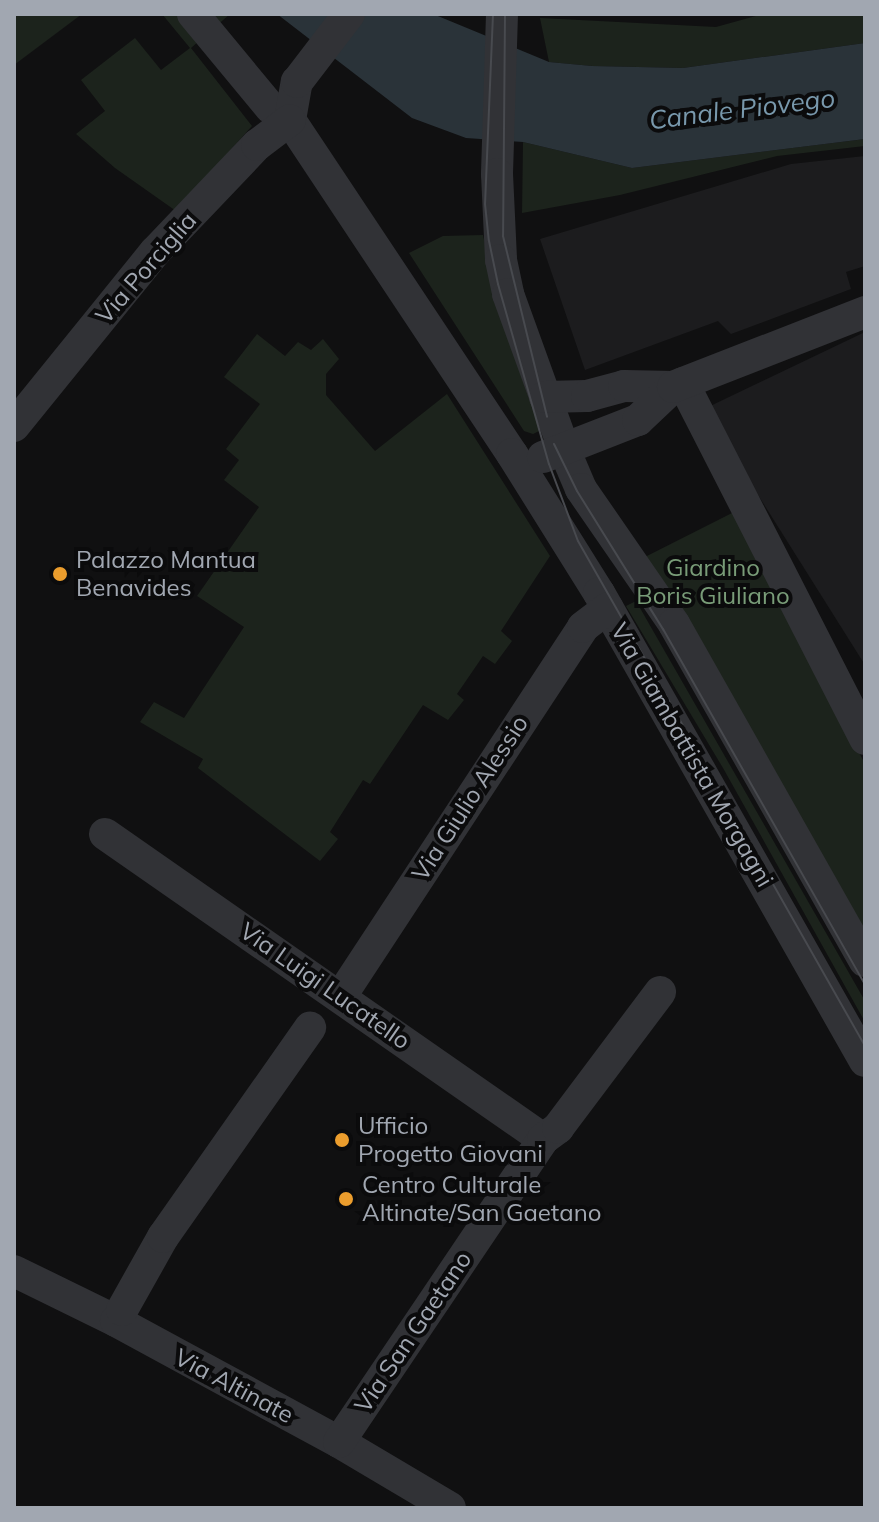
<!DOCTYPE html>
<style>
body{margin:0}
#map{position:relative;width:879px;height:1522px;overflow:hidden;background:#101011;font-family:Mulish,sans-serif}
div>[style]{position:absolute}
.built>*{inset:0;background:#1c1c1e}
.green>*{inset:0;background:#1c231c}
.water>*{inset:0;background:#2a3339}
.minor>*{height:32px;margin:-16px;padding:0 16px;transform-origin:16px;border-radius:16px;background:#313236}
.tram>*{height:2px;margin:-1px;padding:0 1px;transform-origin:1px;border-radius:1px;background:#484a4f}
.dots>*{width:22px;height:22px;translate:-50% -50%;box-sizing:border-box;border:4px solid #0b0b0c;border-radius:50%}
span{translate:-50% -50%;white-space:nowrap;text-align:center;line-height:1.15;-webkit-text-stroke:8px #0b0b0c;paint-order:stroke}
.street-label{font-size:24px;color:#a1a7b1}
.poi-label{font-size:24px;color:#a1a7b1}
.left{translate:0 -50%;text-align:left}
.park-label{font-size:24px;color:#799c78}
.water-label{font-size:26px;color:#7898ac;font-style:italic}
.frame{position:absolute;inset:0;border:16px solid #a1a7b1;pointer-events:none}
</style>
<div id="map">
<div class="built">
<div style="clip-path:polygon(865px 156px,865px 266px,846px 272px,851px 289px,731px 334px,718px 321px,585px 370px,540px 239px,791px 164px)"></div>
<div style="clip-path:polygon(865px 332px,865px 665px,704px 409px)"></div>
</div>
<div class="green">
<div style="clip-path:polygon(14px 14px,82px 14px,14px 65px)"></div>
<div style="clip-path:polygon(162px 14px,230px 14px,191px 48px,252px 126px,176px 211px,115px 168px,76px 134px,105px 111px,81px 80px,135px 38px,161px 70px,190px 48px)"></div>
<div style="clip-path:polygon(763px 14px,865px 14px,865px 43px,683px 68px,592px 66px,549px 62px,540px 18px,716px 27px)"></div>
<div style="clip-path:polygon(865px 139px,865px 146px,777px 156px,620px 195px,522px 213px,523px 142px,632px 168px)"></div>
<div style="clip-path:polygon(483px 235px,495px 292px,540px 424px,539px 431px,533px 434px,524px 431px,409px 253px,443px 236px)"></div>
<div style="clip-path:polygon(257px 334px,285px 356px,298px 342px,311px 350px,323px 339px,339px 359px,326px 374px,326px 395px,375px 451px,447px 394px,550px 556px,501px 631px,512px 641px,495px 664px,483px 656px,457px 694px,464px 700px,448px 720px,423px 705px,370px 784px,363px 780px,330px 832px,338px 839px,320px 861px,198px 768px,203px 759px,140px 722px,154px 702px,184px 718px,244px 627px,197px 596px,259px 507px,224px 480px,239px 460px,226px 449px,260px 404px,224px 377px)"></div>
<div style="clip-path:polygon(734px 512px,865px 764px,865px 935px,639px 560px)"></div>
<div style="clip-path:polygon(636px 601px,865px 1001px,865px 1022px,723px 768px,626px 606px)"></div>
</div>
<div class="water">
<div style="clip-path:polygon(277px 14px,433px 14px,549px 62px,592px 66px,683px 68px,865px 43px,865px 139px,632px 168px,523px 142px,466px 138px,412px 118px)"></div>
</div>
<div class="minor">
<div style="left:193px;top:14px;width:121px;rotate:50.4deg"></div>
<div style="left:502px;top:14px;width:160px;rotate:91.8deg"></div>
<div style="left:497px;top:174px;width:86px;rotate:87.3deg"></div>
<div style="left:501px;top:260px;width:35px;rotate:78deg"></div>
<div style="left:508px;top:294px;width:165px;rotate:70.1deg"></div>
<div style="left:564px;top:449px;width:43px;rotate:67deg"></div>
<div style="left:581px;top:489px;width:164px;rotate:55.4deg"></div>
<div style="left:674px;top:624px;width:387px;rotate:60.5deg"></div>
<div style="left:290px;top:120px;width:401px;rotate:56.4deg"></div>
<div style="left:512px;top:454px;width:164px;rotate:58deg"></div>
<div style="left:599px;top:593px;width:538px;rotate:60.39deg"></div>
<div style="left:290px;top:120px;width:39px;rotate:-80deg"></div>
<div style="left:297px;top:82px;width:86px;rotate:-52.6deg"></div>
<div style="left:683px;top:383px;width:400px;rotate:62.9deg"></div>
<div style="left:545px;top:397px;width:42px;rotate:-1.4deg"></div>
<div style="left:587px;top:396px;width:38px;rotate:-15deg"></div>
<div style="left:624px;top:386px;width:49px;rotate:1.2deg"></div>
<div style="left:14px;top:426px;width:224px;rotate:-51deg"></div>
<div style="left:155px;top:252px;width:148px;rotate:-46.4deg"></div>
<div style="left:257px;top:145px;width:41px;rotate:-37.1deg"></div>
<div style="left:543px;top:457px;width:102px;rotate:-21.3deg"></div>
<div style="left:638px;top:420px;width:48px;rotate:-43.3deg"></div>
<div style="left:673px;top:387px;width:206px;rotate:-21.3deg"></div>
<div style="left:105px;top:834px;width:534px;rotate:34.85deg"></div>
<div style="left:341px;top:996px;width:441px;rotate:-56.7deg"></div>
<div style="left:583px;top:627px;width:31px;rotate:-37deg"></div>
<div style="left:14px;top:1271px;width:114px;rotate:26.1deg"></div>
<div style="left:116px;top:1321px;width:254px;rotate:28.5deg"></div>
<div style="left:339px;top:1442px;width:129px;rotate:30.7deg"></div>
<div style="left:122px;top:1310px;width:84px;rotate:-60.7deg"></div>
<div style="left:163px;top:1237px;width:256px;rotate:-54.9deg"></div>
<div style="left:339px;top:1442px;width:365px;rotate:-56deg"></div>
<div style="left:543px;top:1139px;width:19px;rotate:-36deg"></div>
<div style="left:558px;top:1128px;width:170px;rotate:-53.1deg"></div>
</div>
<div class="tram">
<div style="left:493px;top:14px;width:190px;rotate:92.4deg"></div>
<div style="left:485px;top:204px;width:37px;rotate:84deg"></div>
<div style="left:489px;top:241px;width:44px;rotate:78.2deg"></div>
<div style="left:498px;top:284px;width:187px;rotate:74.2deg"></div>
<div style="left:549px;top:464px;width:82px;rotate:69.4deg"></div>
<div style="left:578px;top:541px;width:581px;rotate:60.39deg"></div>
<div style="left:505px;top:14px;width:222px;rotate:90.5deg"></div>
<div style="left:503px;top:236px;width:186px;rotate:76.3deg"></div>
<div style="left:554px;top:444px;width:52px;rotate:63.9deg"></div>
<div style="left:577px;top:491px;width:163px;rotate:58.1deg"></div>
<div style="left:663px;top:629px;width:409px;rotate:60.4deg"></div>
</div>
<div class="dots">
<div style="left:60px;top:574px;background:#eb9d2d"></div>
<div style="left:342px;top:1140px;background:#eb9d2d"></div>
<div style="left:346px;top:1199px;background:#eb9d2d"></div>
</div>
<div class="street-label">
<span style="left:146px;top:268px;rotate:-49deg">Via Porciglia</span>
<span style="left:692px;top:755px;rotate:60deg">Via Giambattista Morgagni</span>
<span style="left:470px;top:798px;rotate:-57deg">Via Giulio Alessio</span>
<span style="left:325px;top:986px;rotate:35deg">Via Luigi Lucatello</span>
<span style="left:413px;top:1332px;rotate:-56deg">Via San Gaetano</span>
<span style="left:234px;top:1386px;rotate:28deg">Via Altinate</span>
</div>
<div class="poi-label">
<span class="left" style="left:76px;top:574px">Palazzo Mantua<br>Benavides</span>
<span class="left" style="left:358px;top:1140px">Ufficio<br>Progetto Giovani</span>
<span class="left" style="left:362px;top:1199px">Centro Culturale<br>Altinate/San Gaetano</span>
</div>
<div class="park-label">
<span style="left:713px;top:582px">Giardino<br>Boris Giuliano</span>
</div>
<div class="water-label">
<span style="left:742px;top:109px;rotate:-7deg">Canale Piovego</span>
</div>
<div class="frame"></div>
</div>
